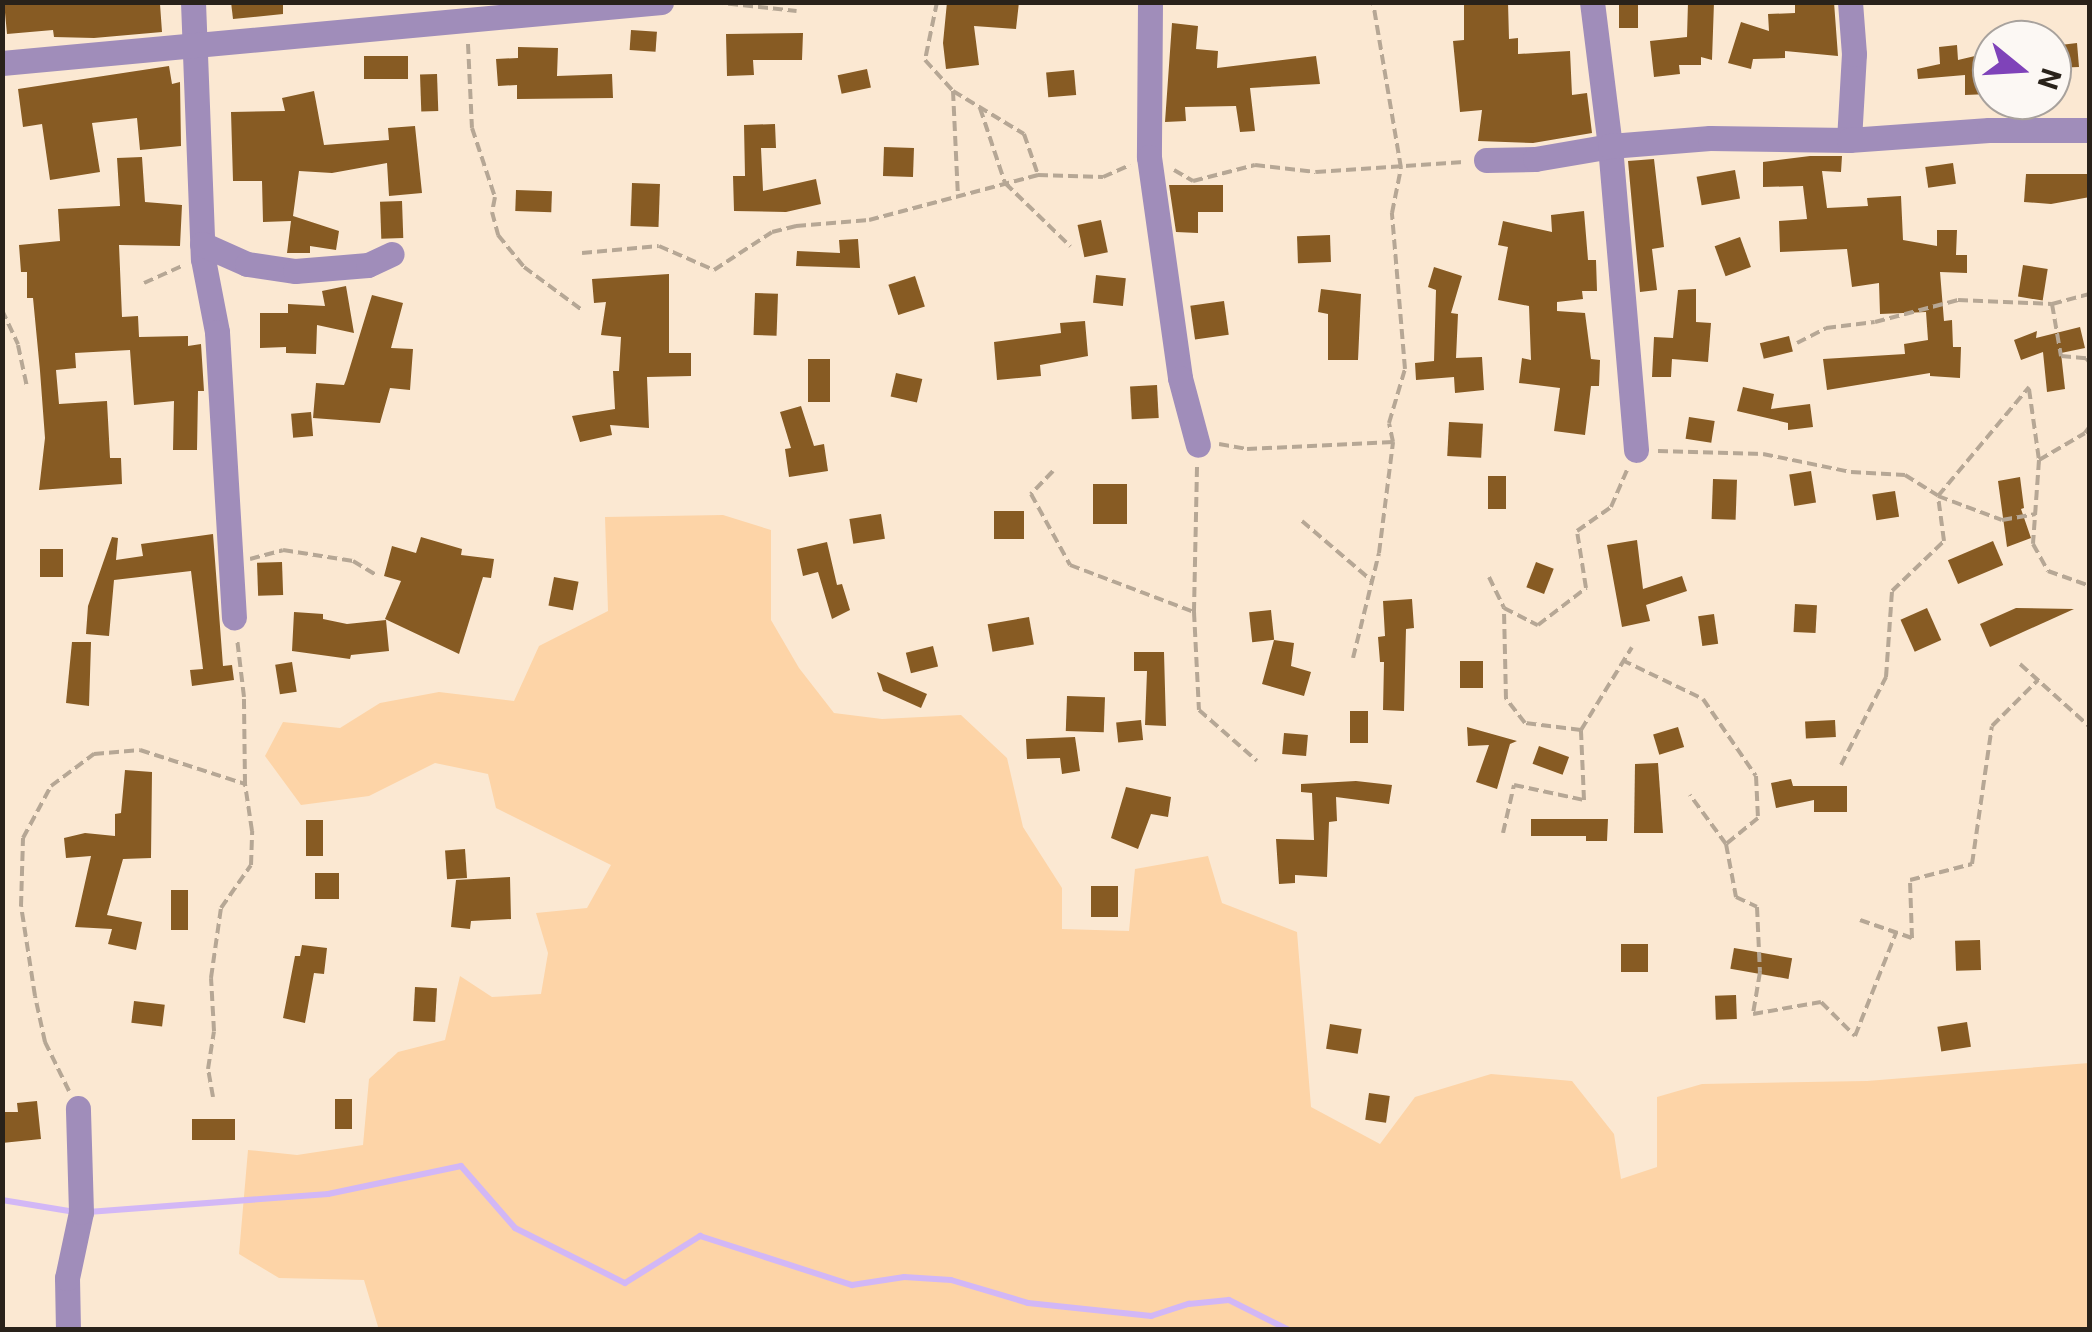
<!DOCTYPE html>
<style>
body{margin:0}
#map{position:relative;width:2092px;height:1332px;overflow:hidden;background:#fbe8d2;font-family:Roboto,sans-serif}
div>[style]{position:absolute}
.green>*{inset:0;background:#fdd4a7}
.stream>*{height:6px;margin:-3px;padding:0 3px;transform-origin:3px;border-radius:3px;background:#d2b7f6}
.building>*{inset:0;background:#875b23;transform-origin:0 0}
.path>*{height:4px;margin-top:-2px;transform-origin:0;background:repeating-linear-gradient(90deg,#b6a795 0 10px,transparent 0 15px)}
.minor>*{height:25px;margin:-12.5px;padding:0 12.5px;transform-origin:12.5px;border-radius:12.5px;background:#a08dba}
span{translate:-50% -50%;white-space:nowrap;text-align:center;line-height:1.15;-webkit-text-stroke:10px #fcf8f4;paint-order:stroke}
.frame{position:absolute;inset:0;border:5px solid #29221a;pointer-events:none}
.north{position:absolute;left:1972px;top:20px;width:100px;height:100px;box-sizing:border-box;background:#fcf8f4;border:2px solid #a8a29d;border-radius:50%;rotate:108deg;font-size:28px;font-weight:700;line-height:40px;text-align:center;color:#29221a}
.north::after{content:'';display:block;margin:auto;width:35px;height:45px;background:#7f43b9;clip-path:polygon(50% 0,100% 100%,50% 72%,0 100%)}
</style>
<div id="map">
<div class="green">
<div style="clip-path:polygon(723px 515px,771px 530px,771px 620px,799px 668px,834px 713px,882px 719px,961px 715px,1007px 758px,1023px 827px,1062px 888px,1062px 929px,1129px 931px,1135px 869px,1208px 856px,1222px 903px,1297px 932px,1311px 1107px,1380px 1144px,1415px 1097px,1491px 1074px,1572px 1081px,1614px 1134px,1621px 1179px,1657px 1167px,1657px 1097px,1702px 1084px,1867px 1081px,2089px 1063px,2089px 1329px,379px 1330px,364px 1280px,279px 1278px,239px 1254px,248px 1150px,297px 1155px,363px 1145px,369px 1079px,398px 1052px,445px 1040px,460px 976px,492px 997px,541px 994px,548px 953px,536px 913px,587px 908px,611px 865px,496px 808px,488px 774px,435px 763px,369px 796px,301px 805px,265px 756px,283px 722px,340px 728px,380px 703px,439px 692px,514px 701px,539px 646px,608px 611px,605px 517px)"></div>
</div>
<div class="stream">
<div style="left:2px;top:1200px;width:74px;rotate:9.3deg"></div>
<div style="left:88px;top:1212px;width:241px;rotate:-4.3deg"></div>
<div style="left:328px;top:1194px;width:136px;rotate:-11.9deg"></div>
<div style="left:461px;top:1166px;width:82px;rotate:48.9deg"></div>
<div style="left:515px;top:1228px;width:123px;rotate:26.6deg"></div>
<div style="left:625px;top:1283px;width:89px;rotate:-32.1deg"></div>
<div style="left:700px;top:1236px;width:160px;rotate:17.9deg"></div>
<div style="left:852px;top:1285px;width:53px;rotate:-8.7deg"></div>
<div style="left:904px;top:1277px;width:47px;rotate:3.7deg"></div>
<div style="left:951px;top:1280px;width:80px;rotate:16.6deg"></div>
<div style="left:1028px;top:1303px;width:124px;rotate:6deg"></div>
<div style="left:1151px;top:1316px;width:40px;rotate:-18deg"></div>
<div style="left:1189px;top:1304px;width:40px;rotate:-5.7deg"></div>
<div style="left:1229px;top:1300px;width:67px;rotate:26.6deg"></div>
</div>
<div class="building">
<div style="clip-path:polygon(4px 2px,160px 4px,162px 32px,94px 38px,54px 37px,53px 30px,7px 34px)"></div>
<div style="clip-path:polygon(231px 2px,283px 2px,283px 14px,233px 19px)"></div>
<div style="clip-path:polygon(947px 2px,1019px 2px,1016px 29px,974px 26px,979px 65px,946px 69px,943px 43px)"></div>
<div style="clip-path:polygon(1464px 2px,1508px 2px,1509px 39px,1518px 38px,1518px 54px,1570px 51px,1572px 95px,1587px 93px,1592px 133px,1533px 143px,1478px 141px,1482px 110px,1460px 112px,1453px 41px,1464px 40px)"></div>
<div style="left:1619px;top:2px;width:19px;height:26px"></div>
<div style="clip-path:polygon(1688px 2px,1714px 2px,1712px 60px,1701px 57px,1701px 65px,1679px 65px,1680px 74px,1654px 77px,1650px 41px,1687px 37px)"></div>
<div style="clip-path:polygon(1795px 2px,1834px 2px,1838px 56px,1785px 51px,1785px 58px,1753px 59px,1751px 69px,1728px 63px,1741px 22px,1769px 31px,1768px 14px,1795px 13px)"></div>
<div style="clip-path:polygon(1172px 23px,1198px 26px,1196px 49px,1218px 51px,1217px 68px,1316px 56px,1320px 84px,1250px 88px,1255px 131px,1240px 132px,1236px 106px,1185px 107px,1186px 121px,1165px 122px)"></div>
<div style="left:631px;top:30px;width:26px;height:20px;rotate:4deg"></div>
<div style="clip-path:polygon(803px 33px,802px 60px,753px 60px,754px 75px,727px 76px,726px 34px)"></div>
<div style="clip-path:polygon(2077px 43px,2079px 67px,2052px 68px,2052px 46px)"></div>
<div style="clip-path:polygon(1957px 45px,1958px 60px,1992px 52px,1989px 94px,1965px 95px,1965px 75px,1918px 79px,1917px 69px,1940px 64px,1939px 47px)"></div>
<div style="clip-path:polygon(518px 47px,558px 48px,557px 76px,612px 74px,613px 98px,517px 99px,517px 85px,498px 86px,496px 59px,518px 58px)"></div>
<div style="left:408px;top:56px;width:23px;height:44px;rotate:90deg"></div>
<div style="clip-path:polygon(169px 66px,172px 84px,180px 82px,181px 146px,140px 150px,137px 118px,92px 123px,100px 172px,50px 180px,42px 124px,23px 127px,18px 89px)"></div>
<div style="left:867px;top:69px;width:19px;height:30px;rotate:78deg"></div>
<div style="left:1074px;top:70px;width:25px;height:28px;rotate:85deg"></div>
<div style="left:437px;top:74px;width:37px;height:17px;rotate:88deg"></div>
<div style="clip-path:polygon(314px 91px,324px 145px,389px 140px,388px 128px,415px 126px,422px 193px,389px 196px,387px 163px,332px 173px,299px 171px,293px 216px,339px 231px,336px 250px,310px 246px,310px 253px,287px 253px,291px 221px,263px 222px,262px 181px,233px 181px,231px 112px,285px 111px,282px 98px)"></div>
<div style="clip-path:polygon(775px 124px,776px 148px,761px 148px,763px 191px,816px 179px,821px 204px,786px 212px,734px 211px,733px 176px,745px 176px,744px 125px)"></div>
<div style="left:884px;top:147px;width:30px;height:29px;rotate:2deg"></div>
<div style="clip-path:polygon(1810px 156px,1842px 156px,1841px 172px,1822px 171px,1827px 208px,1868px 206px,1867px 198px,1901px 196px,1903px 240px,1937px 246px,1937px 230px,1957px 230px,1956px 255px,1967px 255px,1967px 273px,1940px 272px,1944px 321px,1952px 320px,1953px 347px,1961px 347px,1960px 378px,1930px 376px,1930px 373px,1827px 390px,1823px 359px,1905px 354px,1904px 344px,1928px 340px,1926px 312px,1880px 314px,1879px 283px,1852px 287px,1847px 249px,1780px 252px,1779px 221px,1807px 219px,1803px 186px,1763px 187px,1763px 162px)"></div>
<div style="clip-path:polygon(142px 157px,145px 202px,182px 205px,180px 246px,119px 245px,122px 317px,138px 316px,139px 337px,188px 336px,188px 346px,201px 344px,204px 391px,198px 391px,197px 450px,173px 450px,174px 401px,134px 405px,130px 350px,75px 353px,76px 368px,56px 370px,59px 404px,107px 401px,110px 458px,121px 458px,122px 484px,39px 490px,45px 438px,40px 371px,33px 298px,27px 298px,27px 272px,21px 272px,19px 245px,60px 241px,58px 209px,120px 206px,117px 158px)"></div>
<div style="clip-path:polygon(1654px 159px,1664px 247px,1652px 249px,1657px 290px,1640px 292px,1628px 161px)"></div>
<div style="left:1953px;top:163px;width:21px;height:28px;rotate:82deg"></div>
<div style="left:1735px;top:170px;width:29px;height:39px;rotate:80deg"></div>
<div style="clip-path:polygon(2026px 174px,2090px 174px,2090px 197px,2051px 204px,2024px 202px)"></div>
<div style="left:632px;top:183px;width:28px;height:43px;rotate:2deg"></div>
<div style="clip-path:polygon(1169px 185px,1223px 185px,1223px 212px,1198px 212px,1198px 233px,1176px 232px)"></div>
<div style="left:516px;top:190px;width:36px;height:21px;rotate:2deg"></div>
<div style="left:402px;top:201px;width:37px;height:22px;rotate:88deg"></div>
<div style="clip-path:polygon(1584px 211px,1588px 260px,1596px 260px,1597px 291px,1582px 291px,1583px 299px,1557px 302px,1557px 311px,1585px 313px,1591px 359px,1600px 360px,1599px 386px,1591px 386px,1585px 435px,1554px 431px,1560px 388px,1519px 383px,1522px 358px,1531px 360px,1529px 306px,1498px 300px,1508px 247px,1498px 245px,1503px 221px,1552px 232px,1551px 215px)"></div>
<div style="left:1101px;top:220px;width:33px;height:24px;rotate:78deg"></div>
<div style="left:1330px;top:235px;width:27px;height:33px;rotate:88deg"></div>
<div style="left:1740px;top:237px;width:32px;height:27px;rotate:70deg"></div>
<div style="clip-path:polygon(858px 239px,860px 268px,796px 266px,797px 251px,840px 253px,839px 240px)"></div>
<div style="left:2023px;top:265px;width:25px;height:32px;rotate:9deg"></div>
<div style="clip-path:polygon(1434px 267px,1462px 276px,1451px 313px,1458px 314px,1456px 358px,1482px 357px,1484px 390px,1455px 393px,1454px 377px,1416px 380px,1415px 363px,1434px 361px,1436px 290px,1428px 287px)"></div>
<div style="clip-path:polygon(669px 274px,669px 353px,691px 353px,691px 376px,647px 377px,649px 428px,610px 425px,612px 435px,580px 442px,572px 416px,615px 409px,613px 371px,619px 371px,621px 337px,601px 335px,606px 302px,594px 303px,592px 279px)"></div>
<div style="left:1096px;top:275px;width:30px;height:28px;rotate:6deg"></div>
<div style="left:915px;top:276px;width:32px;height:28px;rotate:72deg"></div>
<div style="clip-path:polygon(346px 286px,354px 333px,317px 325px,316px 354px,286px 353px,286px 347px,260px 348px,260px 313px,288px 313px,288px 304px,325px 306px,322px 291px)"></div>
<div style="clip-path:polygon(1321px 289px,1361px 294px,1358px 360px,1328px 360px,1328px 314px,1318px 312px)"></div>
<div style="clip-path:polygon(1696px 289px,1696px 322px,1711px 323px,1708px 362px,1672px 359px,1671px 377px,1652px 377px,1654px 337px,1673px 338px,1678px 290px)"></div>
<div style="left:755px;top:293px;width:23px;height:42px;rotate:2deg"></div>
<div style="clip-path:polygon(372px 295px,403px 303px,391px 348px,413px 349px,410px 390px,390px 388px,380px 423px,313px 418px,316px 383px,344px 385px,346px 380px)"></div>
<div style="left:1224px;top:301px;width:34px;height:34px;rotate:82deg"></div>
<div style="clip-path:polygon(1085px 321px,1088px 356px,1040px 365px,1041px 376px,997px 380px,994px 342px,1061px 333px,1060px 323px)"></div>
<div style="clip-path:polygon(2080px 327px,2085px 348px,2061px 353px,2065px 389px,2047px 392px,2043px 352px,2021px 360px,2014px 340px,2037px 331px,2036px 338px)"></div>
<div style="left:1789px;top:336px;width:16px;height:30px;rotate:76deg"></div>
<div style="left:808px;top:359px;width:22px;height:43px"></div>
<div style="left:896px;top:373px;width:27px;height:24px;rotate:13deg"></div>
<div style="left:1157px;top:385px;width:33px;height:27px;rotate:87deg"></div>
<div style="clip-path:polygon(1743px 387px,1774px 394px,1771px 409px,1810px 404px,1813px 427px,1788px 430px,1788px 423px,1737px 411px)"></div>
<div style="clip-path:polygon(801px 406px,814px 446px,824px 444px,828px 471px,789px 477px,785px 449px,791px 448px,780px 412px)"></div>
<div style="left:311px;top:412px;width:24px;height:20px;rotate:85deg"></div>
<div style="left:1689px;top:417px;width:26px;height:22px;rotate:9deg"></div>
<div style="left:1449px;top:422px;width:34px;height:34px;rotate:3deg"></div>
<div style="left:1811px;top:471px;width:32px;height:22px;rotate:81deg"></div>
<div style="left:1506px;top:476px;width:33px;height:18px;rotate:90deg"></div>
<div style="clip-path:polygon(2020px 477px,2024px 508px,2021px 509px,2031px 538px,2007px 547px,1998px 481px)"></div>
<div style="left:1713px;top:479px;width:24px;height:40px;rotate:2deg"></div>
<div style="left:1093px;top:484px;width:34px;height:40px"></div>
<div style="left:1895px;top:491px;width:26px;height:23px;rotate:81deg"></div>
<div style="left:994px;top:511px;width:30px;height:28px"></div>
<div style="left:881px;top:514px;width:25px;height:32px;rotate:81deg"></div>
<div style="clip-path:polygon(213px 534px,223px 666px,232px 665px,234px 680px,192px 686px,190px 670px,203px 669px,191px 571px,114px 580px,109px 636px,86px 634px,88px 606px,112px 537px,118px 538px,116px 560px,143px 556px,141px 544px)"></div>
<div style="clip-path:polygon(421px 537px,462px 549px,461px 555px,494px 559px,491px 578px,483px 577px,459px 654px,385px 619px,401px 581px,384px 576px,392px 546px,416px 553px)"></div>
<div style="clip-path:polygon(1637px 540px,1643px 589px,1682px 576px,1687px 591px,1646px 605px,1650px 621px,1622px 627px,1607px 545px)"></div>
<div style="left:1993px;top:541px;width:26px;height:49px;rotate:67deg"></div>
<div style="clip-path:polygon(827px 542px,837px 585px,842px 584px,850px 610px,832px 619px,818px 572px,803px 576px,797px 549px)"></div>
<div style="left:40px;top:549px;width:23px;height:28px"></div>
<div style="left:282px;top:562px;width:33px;height:25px;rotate:88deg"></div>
<div style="left:1536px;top:562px;width:19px;height:27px;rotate:21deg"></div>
<div style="left:554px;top:577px;width:25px;height:29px;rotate:11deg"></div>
<div style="clip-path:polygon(1412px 599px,1414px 628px,1406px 629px,1404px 711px,1383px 710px,1384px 662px,1380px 662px,1378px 637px,1385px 636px,1383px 601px)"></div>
<div style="left:1795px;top:604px;width:22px;height:28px;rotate:3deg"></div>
<div style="left:1927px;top:608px;width:35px;height:29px;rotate:66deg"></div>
<div style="clip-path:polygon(2016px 608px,2074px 609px,1990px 647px,1980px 624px)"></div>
<div style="left:1271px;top:610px;width:30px;height:22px;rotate:84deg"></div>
<div style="clip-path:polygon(294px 612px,323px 614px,323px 619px,347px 624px,386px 620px,389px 651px,351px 655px,350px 659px,292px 651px)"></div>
<div style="left:1714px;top:614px;width:30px;height:16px;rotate:82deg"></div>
<div style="left:1029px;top:617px;width:28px;height:42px;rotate:80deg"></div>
<div style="clip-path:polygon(1274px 640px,1294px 643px,1291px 666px,1311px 672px,1304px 696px,1262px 684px)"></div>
<div style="clip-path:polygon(72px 642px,91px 642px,89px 706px,66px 703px)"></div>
<div style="left:933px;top:646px;width:21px;height:28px;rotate:76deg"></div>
<div style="clip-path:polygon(1134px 652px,1164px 652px,1166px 726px,1145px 725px,1147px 671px,1134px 671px)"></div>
<div style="left:1460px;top:661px;width:23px;height:27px"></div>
<div style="left:292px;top:662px;width:30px;height:17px;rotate:81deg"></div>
<div style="clip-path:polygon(877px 672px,927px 694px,921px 708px,883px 691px)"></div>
<div style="left:1067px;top:696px;width:38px;height:35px;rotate:2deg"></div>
<div style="left:1350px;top:711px;width:18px;height:32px"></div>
<div style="left:1141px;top:720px;width:20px;height:25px;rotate:84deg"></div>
<div style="left:1835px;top:720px;width:17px;height:30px;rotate:87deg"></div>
<div style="clip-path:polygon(1467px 727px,1517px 741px,1510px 744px,1497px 789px,1476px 782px,1489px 745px,1468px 746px)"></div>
<div style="left:1678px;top:727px;width:21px;height:26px;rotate:73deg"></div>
<div style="left:1284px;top:733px;width:24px;height:21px;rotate:5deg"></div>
<div style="clip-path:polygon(1075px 737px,1080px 771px,1062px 774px,1060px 758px,1027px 759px,1026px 739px)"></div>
<div style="left:1539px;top:746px;width:32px;height:19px;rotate:20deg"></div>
<div style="clip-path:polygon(1658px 763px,1663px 833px,1634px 833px,1635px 764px)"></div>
<div style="clip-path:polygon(125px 770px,152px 772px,151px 858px,123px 859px,107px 915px,142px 922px,136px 950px,108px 944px,112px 929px,75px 927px,91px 856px,66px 858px,64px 838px,85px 833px,115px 836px,115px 814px,121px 813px)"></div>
<div style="clip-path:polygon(1791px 779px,1793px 786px,1847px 786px,1847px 812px,1814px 812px,1814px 800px,1776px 808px,1771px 783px)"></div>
<div style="clip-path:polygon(1356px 781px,1392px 785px,1389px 804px,1336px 797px,1337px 821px,1329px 822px,1327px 877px,1295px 875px,1295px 883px,1279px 884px,1276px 839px,1314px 840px,1312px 793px,1301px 792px,1301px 784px)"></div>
<div style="clip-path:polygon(1126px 787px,1171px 797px,1168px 817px,1151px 814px,1138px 849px,1111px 838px)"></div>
<div style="clip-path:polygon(1531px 819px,1608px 819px,1607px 841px,1586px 841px,1586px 836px,1531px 836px)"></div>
<div style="left:306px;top:820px;width:17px;height:36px"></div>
<div style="left:465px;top:849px;width:29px;height:20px;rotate:86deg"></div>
<div style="left:315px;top:873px;width:24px;height:26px"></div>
<div style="clip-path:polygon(510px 877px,511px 919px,471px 921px,470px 929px,451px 927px,456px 880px)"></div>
<div style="left:1091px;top:886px;width:27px;height:31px"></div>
<div style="left:171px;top:890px;width:17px;height:40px"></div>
<div style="left:1980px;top:940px;width:30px;height:25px;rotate:88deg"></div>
<div style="left:1621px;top:944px;width:27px;height:28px"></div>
<div style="clip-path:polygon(302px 945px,327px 948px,324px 974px,314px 973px,305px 1023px,283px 1018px,295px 956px,300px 956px)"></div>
<div style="left:1734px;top:948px;width:59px;height:21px;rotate:10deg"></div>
<div style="left:415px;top:987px;width:22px;height:34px;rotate:3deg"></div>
<div style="left:1736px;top:995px;width:24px;height:21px;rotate:88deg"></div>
<div style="left:134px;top:1001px;width:31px;height:22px;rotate:7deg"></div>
<div style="left:1967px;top:1022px;width:25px;height:30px;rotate:81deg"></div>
<div style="left:1330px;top:1024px;width:32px;height:25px;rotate:9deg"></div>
<div style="left:1369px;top:1093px;width:21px;height:27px;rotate:8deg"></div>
<div style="left:335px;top:1099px;width:17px;height:30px"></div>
<div style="clip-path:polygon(37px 1101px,41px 1139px,2px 1143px,2px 1112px,18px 1112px,17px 1103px)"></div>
<div style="left:192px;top:1119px;width:43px;height:21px"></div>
</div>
<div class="path">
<div style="left:713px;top:2px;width:84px;rotate:6.1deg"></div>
<div style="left:937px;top:2px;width:59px;rotate:101.7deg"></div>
<div style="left:925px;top:60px;width:42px;rotate:47.9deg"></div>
<div style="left:953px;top:91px;width:83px;rotate:31.2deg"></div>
<div style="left:1024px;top:134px;width:43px;rotate:71.1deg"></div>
<div style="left:468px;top:44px;width:84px;rotate:87.3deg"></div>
<div style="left:472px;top:128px;width:73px;rotate:71.6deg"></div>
<div style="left:495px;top:197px;width:15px;rotate:101deg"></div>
<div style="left:492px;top:212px;width:24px;rotate:75deg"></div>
<div style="left:498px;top:235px;width:41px;rotate:50.9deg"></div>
<div style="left:524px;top:267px;width:72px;rotate:36.6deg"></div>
<div style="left:953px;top:91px;width:105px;rotate:87.3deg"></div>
<div style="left:980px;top:108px;width:79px;rotate:71.6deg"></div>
<div style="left:1005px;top:183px;width:91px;rotate:44.1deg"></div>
<div style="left:1174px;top:170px;width:22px;rotate:30deg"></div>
<div style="left:1193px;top:181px;width:64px;rotate:-14.5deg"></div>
<div style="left:1255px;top:165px;width:61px;rotate:6.5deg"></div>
<div style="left:1316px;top:172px;width:148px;rotate:-3.9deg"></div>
<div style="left:2px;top:171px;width:6px;rotate:90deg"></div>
<div style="left:582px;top:253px;width:77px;rotate:-5.2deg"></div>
<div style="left:659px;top:246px;width:60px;rotate:23.6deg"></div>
<div style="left:714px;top:270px;width:69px;rotate:-33.2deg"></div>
<div style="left:772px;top:232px;width:25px;rotate:-14deg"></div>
<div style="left:796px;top:226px;width:73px;rotate:-4.7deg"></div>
<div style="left:869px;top:220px;width:175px;rotate:-14.9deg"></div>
<div style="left:1038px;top:175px;width:65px;rotate:1.8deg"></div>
<div style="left:1103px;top:177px;width:30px;rotate:-24deg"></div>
<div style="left:144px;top:283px;width:44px;rotate:-24.2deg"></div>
<div style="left:2052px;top:304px;width:53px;rotate:80.2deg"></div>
<div style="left:2061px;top:356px;width:25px;rotate:5deg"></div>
<div style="left:2086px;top:358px;width:6px;rotate:51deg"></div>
<div style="left:2px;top:310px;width:38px;rotate:65deg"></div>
<div style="left:18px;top:345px;width:43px;rotate:77.9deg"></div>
<div style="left:1797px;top:343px;width:33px;rotate:-27deg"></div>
<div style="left:1826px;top:328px;width:49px;rotate:-7deg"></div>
<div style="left:1875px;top:322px;width:86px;rotate:-14.8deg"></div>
<div style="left:1958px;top:300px;width:94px;rotate:2.4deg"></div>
<div style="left:2052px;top:304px;width:39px;rotate:-15deg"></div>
<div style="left:2029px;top:389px;width:72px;rotate:82deg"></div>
<div style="left:2039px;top:460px;width:84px;rotate:94.1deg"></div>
<div style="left:2033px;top:544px;width:31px;rotate:61deg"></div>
<div style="left:2048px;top:571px;width:45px;rotate:19.7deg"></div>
<div style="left:1219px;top:444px;width:28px;rotate:10deg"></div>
<div style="left:1247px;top:449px;width:146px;rotate:-2.7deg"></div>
<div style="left:1393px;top:442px;width:19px;rotate:-102deg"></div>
<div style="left:1389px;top:423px;width:56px;rotate:-73.5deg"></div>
<div style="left:1405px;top:369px;width:157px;rotate:-94.8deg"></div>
<div style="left:1392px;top:213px;width:46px;rotate:-78.7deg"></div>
<div style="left:1401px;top:168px;width:168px;rotate:-99.6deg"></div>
<div style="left:1658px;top:451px;width:105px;rotate:1.6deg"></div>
<div style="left:1763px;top:454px;width:90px;rotate:11.6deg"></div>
<div style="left:1851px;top:472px;width:54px;rotate:3.2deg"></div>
<div style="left:1905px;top:475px;width:39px;rotate:32deg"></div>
<div style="left:1938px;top:496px;width:68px;rotate:20.6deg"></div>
<div style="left:2002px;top:520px;width:34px;rotate:-10deg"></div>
<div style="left:2039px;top:460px;width:53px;rotate:-30.4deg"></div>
<div style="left:2085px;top:433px;width:9px;rotate:-54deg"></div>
<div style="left:1197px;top:467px;width:145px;rotate:91.2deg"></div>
<div style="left:1194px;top:612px;width:98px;rotate:87.1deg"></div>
<div style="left:1199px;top:710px;width:77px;rotate:41.3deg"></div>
<div style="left:1053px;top:471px;width:32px;rotate:134deg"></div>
<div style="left:1031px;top:494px;width:81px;rotate:61.2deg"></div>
<div style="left:1070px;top:565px;width:133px;rotate:20.8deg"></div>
<div style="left:1302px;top:521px;width:92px;rotate:40.6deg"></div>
<div style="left:250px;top:559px;width:34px;rotate:-15deg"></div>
<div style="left:283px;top:550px;width:71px;rotate:8.9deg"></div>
<div style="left:353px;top:561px;width:29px;rotate:31deg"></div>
<div style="left:1489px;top:577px;width:34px;rotate:64deg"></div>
<div style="left:1504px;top:608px;width:38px;rotate:27deg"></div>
<div style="left:1538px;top:625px;width:61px;rotate:-37.6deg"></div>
<div style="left:1586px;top:588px;width:58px;rotate:-99deg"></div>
<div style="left:1577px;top:531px;width:42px;rotate:-35.2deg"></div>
<div style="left:1611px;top:507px;width:40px;rotate:-66.6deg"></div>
<div style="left:1353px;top:658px;width:108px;rotate:-76.1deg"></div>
<div style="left:1379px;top:553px;width:112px;rotate:-82.8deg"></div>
<div style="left:1622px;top:660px;width:90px;rotate:25.7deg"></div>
<div style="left:1703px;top:699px;width:93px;rotate:55.5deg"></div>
<div style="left:1756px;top:776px;width:42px;rotate:87.3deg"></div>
<div style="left:1758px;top:818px;width:41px;rotate:140.9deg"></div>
<div style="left:1726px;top:844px;width:61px;rotate:-126.3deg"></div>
<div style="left:2020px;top:664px;width:94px;rotate:42deg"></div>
<div style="left:1581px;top:730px;width:97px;rotate:-58.4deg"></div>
<div style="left:1841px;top:765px;width:99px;rotate:-62.9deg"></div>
<div style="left:1886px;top:677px;width:86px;rotate:-86deg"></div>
<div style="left:1892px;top:591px;width:72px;rotate:-43.9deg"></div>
<div style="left:1944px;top:541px;width:45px;rotate:-97.6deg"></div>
<div style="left:1938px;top:496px;width:142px;rotate:-50.1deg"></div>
<div style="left:1503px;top:833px;width:49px;rotate:-77.1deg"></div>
<div style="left:1514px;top:785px;width:72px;rotate:12.1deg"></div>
<div style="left:1584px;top:800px;width:70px;rotate:-92.5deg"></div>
<div style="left:1581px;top:730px;width:56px;rotate:-172.9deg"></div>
<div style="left:1525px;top:723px;width:31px;rotate:-128deg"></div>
<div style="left:1506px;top:699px;width:91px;rotate:-91.3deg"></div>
<div style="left:1726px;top:844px;width:54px;rotate:79.3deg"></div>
<div style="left:1736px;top:897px;width:23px;rotate:25deg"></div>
<div style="left:1757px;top:907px;width:65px;rotate:87.4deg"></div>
<div style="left:1760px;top:972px;width:43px;rotate:99.5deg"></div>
<div style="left:1753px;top:1014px;width:69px;rotate:-10deg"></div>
<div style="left:1821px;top:1002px;width:48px;rotate:45deg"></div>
<div style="left:1855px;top:1036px;width:111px;rotate:-68.3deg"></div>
<div style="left:1860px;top:920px;width:55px;rotate:19.1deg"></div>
<div style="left:1912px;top:938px;width:58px;rotate:-92deg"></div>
<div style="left:1910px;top:880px;width:64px;rotate:-14.5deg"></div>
<div style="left:1972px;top:864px;width:139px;rotate:-81.8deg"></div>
<div style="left:1992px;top:726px;width:65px;rotate:-45deg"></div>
<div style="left:69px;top:1091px;width:55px;rotate:-116.1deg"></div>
<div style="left:45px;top:1042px;width:47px;rotate:-102.3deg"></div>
<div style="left:35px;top:996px;width:91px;rotate:-98.8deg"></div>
<div style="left:21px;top:906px;width:68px;rotate:-88.3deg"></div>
<div style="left:23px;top:838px;width:59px;rotate:-61.7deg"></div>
<div style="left:51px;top:786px;width:54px;rotate:-36.7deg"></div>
<div style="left:94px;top:754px;width:46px;rotate:-5deg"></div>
<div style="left:140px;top:750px;width:110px;rotate:17.9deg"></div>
<div style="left:245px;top:784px;width:87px;rotate:-90.7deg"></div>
<div style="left:244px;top:697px;width:59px;rotate:-96.8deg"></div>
<div style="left:213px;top:1097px;width:28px;rotate:-100deg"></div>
<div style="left:208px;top:1069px;width:38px;rotate:-81deg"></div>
<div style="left:214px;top:1031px;width:53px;rotate:-93.2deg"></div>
<div style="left:211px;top:978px;width:71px;rotate:-81.9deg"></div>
<div style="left:221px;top:908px;width:52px;rotate:-55.1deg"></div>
<div style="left:251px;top:865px;width:34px;rotate:-88deg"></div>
<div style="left:252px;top:831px;width:48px;rotate:-98.5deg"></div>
</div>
<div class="minor">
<div style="left:193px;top:2px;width:257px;rotate:87.8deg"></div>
<div style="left:203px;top:259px;width:74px;rotate:79.1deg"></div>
<div style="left:217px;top:332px;width:286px;rotate:86.6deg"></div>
<div style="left:1150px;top:2px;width:155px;rotate:90.4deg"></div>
<div style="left:1149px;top:157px;width:223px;rotate:82deg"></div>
<div style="left:1180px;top:378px;width:69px;rotate:75deg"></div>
<div style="left:1592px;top:2px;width:145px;rotate:82.9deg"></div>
<div style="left:1610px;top:146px;width:305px;rotate:85.1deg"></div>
<div style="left:2px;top:63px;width:662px;rotate:-5.29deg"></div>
<div style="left:1849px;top:140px;width:86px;rotate:-86.7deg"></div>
<div style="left:1854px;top:54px;width:52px;rotate:-94.4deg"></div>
<div style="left:1486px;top:160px;width:49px;rotate:-1.2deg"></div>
<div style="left:1535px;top:159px;width:76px;rotate:-9.8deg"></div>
<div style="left:1610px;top:146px;width:100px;rotate:-4.6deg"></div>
<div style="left:1710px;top:138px;width:139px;rotate:0.8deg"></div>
<div style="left:1849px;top:140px;width:140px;rotate:-4.1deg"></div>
<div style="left:1989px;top:130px;width:101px"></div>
<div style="left:202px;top:244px;width:49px;rotate:24deg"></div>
<div style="left:247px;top:264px;width:49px;rotate:8.3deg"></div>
<div style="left:295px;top:271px;width:73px;rotate:-4.7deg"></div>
<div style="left:368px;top:265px;width:26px;rotate:-25deg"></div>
<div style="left:68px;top:1330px;width:52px;rotate:-91.1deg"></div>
<div style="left:67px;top:1278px;width:67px;rotate:-78deg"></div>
<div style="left:81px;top:1212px;width:104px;rotate:-91.7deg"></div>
</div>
<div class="frame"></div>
<div class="north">N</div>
</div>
